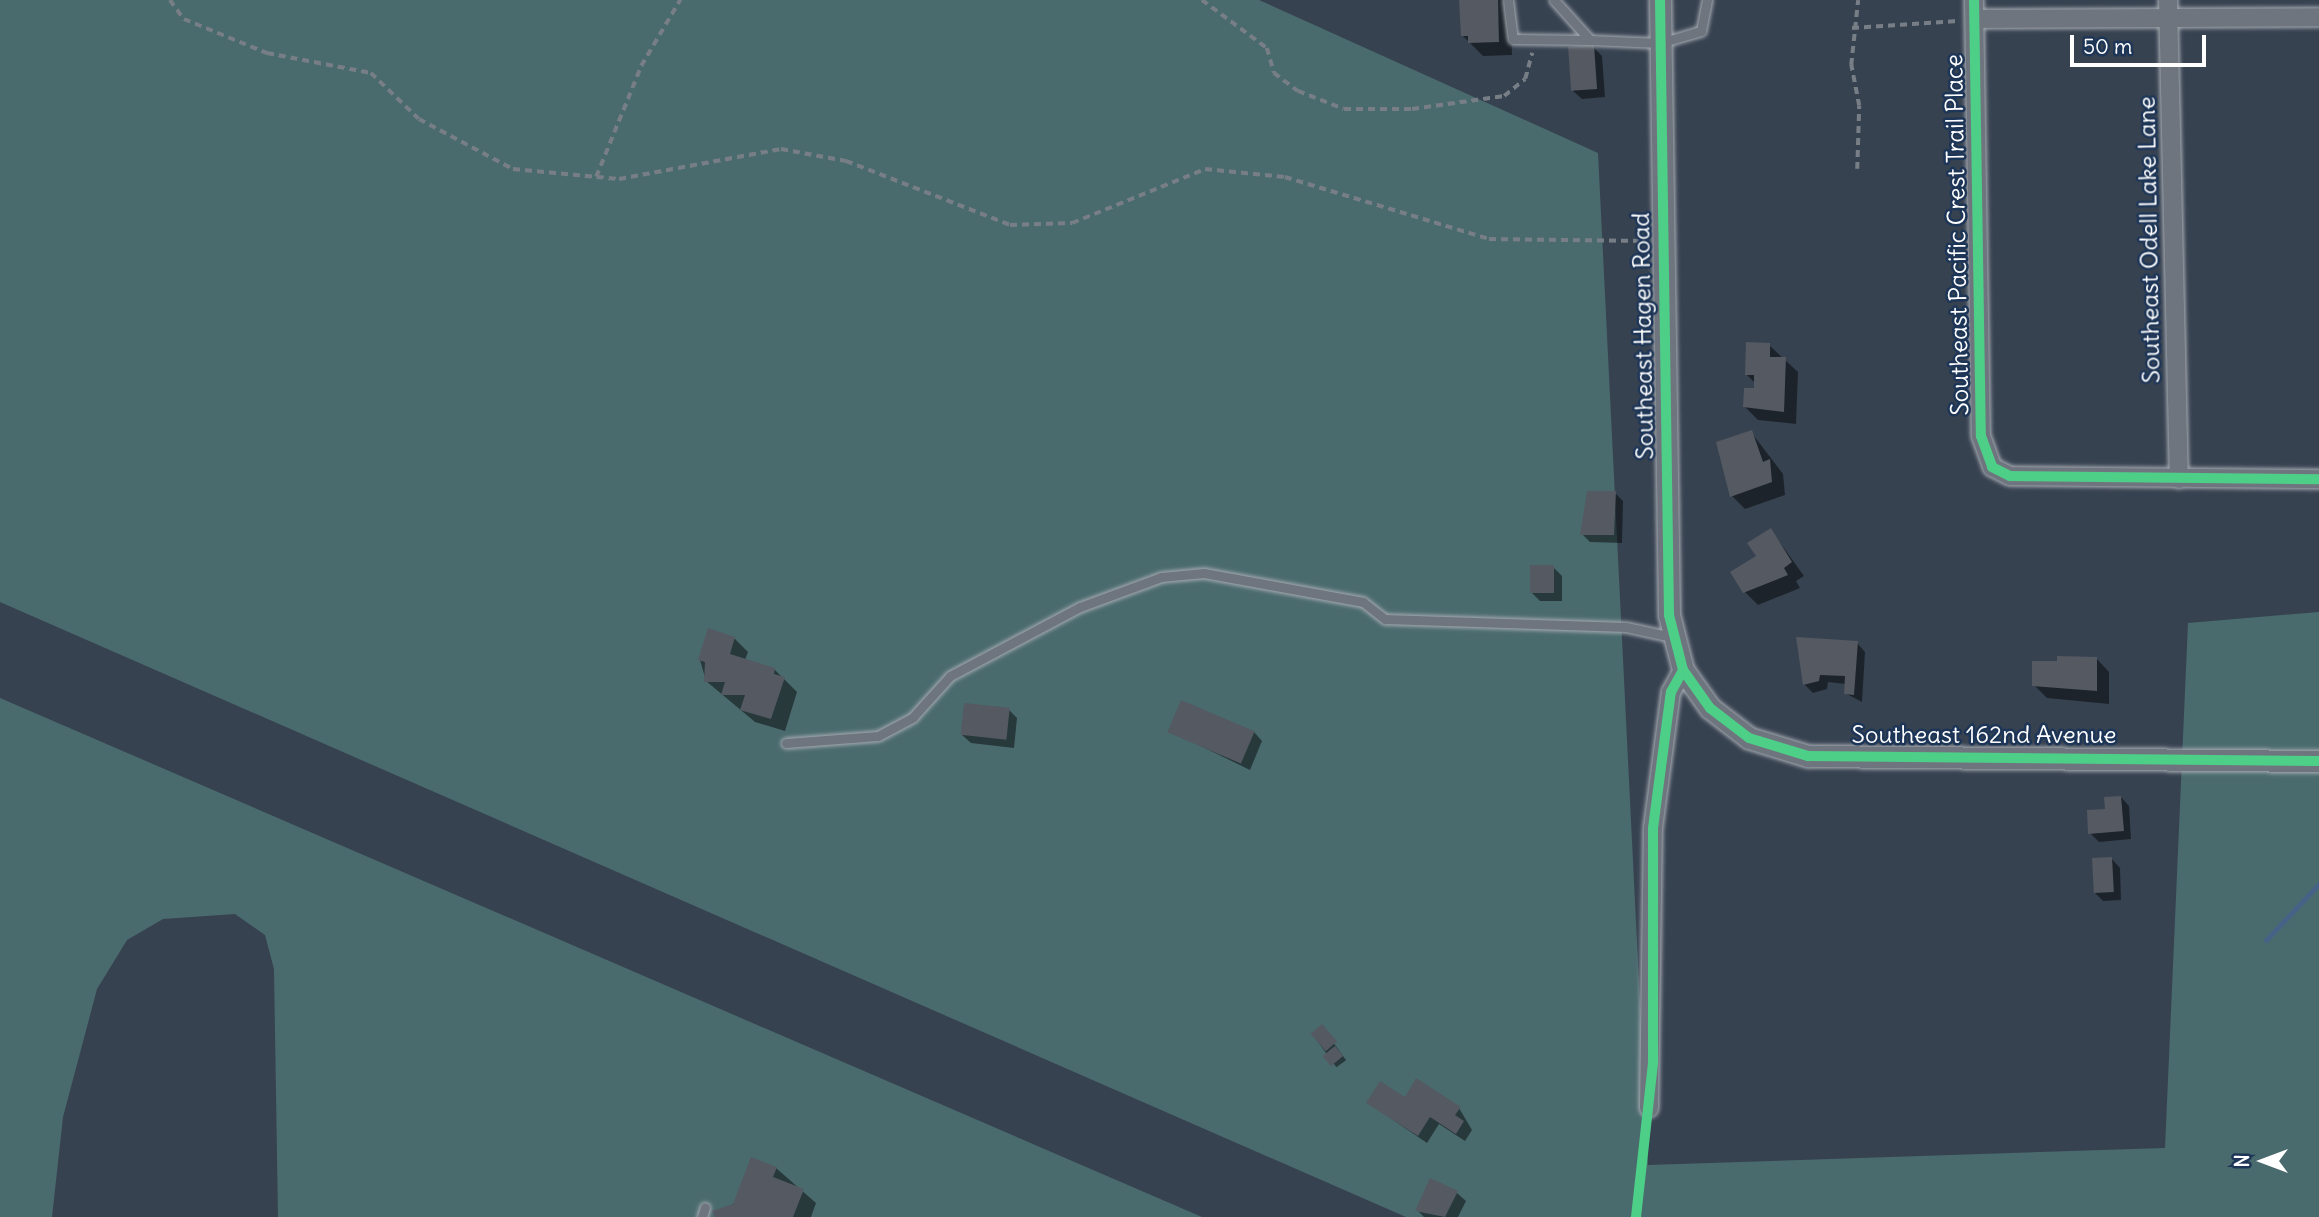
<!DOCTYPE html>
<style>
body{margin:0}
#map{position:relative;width:2319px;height:1217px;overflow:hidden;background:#374251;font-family:Delius,sans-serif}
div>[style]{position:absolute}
.green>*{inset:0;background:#4a6b6e}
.shadow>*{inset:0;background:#0007;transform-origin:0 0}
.stream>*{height:5px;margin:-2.5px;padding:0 2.5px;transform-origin:2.5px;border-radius:2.5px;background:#466387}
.building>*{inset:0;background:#545962;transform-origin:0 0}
.path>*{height:3.5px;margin-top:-1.75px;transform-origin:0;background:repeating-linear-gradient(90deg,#777e86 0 7px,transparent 0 12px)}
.roads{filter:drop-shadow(0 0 2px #a5aab1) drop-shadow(0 0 2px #a5aab1)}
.service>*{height:9px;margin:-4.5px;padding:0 4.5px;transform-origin:4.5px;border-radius:4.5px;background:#6f757e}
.minor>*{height:18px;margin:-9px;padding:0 9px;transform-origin:9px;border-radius:9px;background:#6f757e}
.tertiary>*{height:21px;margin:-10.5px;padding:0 10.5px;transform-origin:10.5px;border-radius:10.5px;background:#6f757e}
.cycleway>*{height:10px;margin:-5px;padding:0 5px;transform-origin:5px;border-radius:5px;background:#4dcf88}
span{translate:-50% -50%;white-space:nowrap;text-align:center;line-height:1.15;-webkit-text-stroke:5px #1d3557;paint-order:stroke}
.street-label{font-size:24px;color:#fff}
.north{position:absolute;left:2228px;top:1126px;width:70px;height:70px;-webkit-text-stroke:5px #1d3557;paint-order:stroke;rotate:270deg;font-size:19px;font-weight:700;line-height:28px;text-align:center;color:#fff}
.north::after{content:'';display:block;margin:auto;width:24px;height:32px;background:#fff;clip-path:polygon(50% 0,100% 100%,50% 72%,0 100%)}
.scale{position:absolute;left:2070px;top:35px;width:136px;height:32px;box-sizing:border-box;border:4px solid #fff;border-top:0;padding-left:9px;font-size:21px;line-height:24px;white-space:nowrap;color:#fff;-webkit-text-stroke:5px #1d3557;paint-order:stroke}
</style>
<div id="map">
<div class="green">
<div style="clip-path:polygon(0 0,1259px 0,1598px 153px,1648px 1165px,2165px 1148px,2188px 623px,2319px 612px,2319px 1217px,1406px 1217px,0 602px)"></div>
<div style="clip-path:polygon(0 698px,1202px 1217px,278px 1217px,274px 969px,265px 935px,235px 914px,163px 919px,127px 940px,97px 989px,63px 1117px,52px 1217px,0 1217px)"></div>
</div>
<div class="shadow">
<div style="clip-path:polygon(1464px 0,1510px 0,1512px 55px,1483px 56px,1462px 35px)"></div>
<div style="clip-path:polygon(1593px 47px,1602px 56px,1605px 97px,1582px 99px,1573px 91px)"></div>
<div style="clip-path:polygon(1769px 345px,1798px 372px,1796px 424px,1758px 420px,1745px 407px,1756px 384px,1746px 374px)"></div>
<div style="clip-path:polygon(1751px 432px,1783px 474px,1785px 495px,1745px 509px,1732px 496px)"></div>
<div style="clip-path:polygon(1615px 493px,1623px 501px,1622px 543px,1590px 542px,1582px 534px)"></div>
<div style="clip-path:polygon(1771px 530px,1804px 576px,1796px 581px,1800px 588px,1758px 605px,1745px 592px)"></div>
<div style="clip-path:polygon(1553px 567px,1562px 576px,1562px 601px,1540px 601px,1531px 592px)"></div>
<div style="clip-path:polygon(710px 631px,735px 639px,748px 652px,745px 660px,774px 669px,797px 692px,785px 731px,755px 722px,706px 681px,700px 660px)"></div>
<div style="clip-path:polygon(1797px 639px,1857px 643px,1865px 652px,1862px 702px,1845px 693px,1846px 684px,1828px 682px,1827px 689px,1813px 693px,1804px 684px)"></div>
<div style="clip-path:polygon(2096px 658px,2109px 672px,2109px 704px,2047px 698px,2034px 685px)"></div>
<div style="clip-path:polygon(1009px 710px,1017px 718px,1014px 748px,971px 743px,962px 735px)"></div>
<div style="clip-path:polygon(1170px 731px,1254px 732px,1262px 741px,1250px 770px)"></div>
<div style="clip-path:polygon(2121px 797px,2129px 806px,2131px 839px,2099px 842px,2090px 833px)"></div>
<div style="clip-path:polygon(2112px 859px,2120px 868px,2121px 900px,2103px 901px,2094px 892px)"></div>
<div style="left:1322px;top:1027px;width:41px;height:12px;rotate:54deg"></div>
<div style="clip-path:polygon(1405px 1099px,1459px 1108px,1472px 1130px,1465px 1141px,1439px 1124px,1427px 1143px,1368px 1103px)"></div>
<div style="clip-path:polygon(776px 1168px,816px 1203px,811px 1217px,717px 1217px)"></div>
<div style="clip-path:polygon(1457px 1193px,1466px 1201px,1458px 1217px,1424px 1217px,1418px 1211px)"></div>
</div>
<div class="stream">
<div style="left:2266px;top:940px;width:77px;rotate:-46.6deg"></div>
</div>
<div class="building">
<div style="clip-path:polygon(1459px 0,1498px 0,1499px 42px,1468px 43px,1468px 36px,1461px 36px)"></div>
<div style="left:1594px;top:45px;width:44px;height:26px;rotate:86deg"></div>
<div style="clip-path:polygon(1746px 342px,1770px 343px,1770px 357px,1786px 357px,1784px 412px,1743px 407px,1744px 388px,1754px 388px,1754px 375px,1745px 375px)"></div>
<div style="clip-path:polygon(1752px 430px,1763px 462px,1770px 459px,1772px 482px,1730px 497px,1716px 442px)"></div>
<div style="clip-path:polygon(1587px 491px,1616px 491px,1614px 535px,1580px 535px)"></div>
<div style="clip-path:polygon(1771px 528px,1792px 562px,1784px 568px,1788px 575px,1743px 593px,1730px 572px,1756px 556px,1747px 543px)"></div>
<div style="left:1530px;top:565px;width:24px;height:28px"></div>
<div style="clip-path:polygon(708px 628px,735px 637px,730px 654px,775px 668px,774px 674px,785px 677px,771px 719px,740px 710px,745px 695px,721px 695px,725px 682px,704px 682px,705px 662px,698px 660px)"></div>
<div style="clip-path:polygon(1796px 637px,1858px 641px,1854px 695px,1844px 694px,1845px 676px,1820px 675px,1819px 681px,1803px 685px)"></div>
<div style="clip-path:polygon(2057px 656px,2097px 657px,2097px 691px,2032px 686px,2032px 661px,2057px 661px)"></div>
<div style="left:1181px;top:700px;width:80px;height:35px;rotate:23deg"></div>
<div style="left:964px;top:703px;width:46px;height:32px;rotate:6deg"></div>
<div style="clip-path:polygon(2121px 796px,2124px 831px,2088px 834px,2087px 810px,2105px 809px,2104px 797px)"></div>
<div style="left:2112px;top:857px;width:35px;height:20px;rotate:87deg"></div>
<div style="left:1322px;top:1024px;width:23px;height:15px;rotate:49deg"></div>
<div style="left:1335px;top:1046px;width:13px;height:16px;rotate:51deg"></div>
<div style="clip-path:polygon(1416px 1078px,1461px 1107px,1455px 1115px,1464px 1121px,1456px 1134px,1430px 1117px,1418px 1136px,1366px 1103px,1380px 1081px,1405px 1097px)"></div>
<div style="clip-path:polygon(751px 1157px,777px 1167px,773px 1177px,804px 1189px,793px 1217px,715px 1217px,712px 1211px,733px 1204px)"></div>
<div style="clip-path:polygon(1430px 1178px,1458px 1191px,1445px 1217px,1415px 1211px)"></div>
</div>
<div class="path">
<div style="left:170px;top:0;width:24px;rotate:54deg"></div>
<div style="left:184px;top:19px;width:90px;rotate:22.3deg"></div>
<div style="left:267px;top:53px;width:106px;rotate:10.9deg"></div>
<div style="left:371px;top:73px;width:66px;rotate:43.8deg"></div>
<div style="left:419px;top:119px;width:106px;rotate:28deg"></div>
<div style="left:513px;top:169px;width:106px;rotate:5.4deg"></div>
<div style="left:619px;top:179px;width:165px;rotate:-10.5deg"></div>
<div style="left:781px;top:149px;width:66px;rotate:10.5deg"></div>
<div style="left:846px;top:161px;width:176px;rotate:21.3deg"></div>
<div style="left:1010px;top:225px;width:62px;rotate:-1.8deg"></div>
<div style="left:1072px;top:223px;width:144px;rotate:-22.1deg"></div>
<div style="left:1205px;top:169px;width:80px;rotate:5.7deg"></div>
<div style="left:1285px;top:177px;width:213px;rotate:16.9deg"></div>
<div style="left:1489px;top:239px;width:158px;rotate:0.7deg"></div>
<div style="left:1202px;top:0;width:81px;rotate:36.4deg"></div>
<div style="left:1267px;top:48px;width:26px;rotate:74deg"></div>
<div style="left:1274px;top:73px;width:30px;rotate:37deg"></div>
<div style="left:1298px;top:91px;width:49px;rotate:21.4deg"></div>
<div style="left:1344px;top:109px;width:68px"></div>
<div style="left:1412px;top:109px;width:93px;rotate:-8deg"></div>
<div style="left:1504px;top:96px;width:27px;rotate:-39deg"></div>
<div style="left:1525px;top:79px;width:27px;rotate:-75deg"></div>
<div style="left:1852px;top:28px;width:106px;rotate:-3.8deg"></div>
<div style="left:1857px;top:169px;width:63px;rotate:-88.2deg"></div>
<div style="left:1859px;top:106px;width:42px;rotate:-101deg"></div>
<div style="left:1851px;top:65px;width:65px;rotate:-83.9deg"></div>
<div style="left:596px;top:177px;width:120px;rotate:-67.9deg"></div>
<div style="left:641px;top:66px;width:77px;rotate:-59.4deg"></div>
</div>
<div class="roads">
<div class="service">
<div style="left:1508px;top:0;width:39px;rotate:83deg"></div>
<div style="left:1513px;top:39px;width:77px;rotate:0.7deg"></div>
<div style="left:1554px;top:0;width:54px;rotate:48deg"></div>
<div style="left:1590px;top:40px;width:70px;rotate:2.5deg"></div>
<div style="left:1660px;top:43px;width:43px;rotate:-16.3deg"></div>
<div style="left:1701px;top:31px;width:32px;rotate:-79deg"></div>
<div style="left:786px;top:743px;width:92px;rotate:-4.4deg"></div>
<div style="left:878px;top:736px;width:40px;rotate:-28deg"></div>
<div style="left:913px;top:717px;width:55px;rotate:-47.9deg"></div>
<div style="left:950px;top:676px;width:147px;rotate:-28deg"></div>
<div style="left:1080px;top:607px;width:86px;rotate:-20.3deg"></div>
<div style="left:1161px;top:577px;width:43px;rotate:-5.3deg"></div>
<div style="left:1204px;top:573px;width:162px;rotate:10.3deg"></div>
<div style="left:1363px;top:602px;width:28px;rotate:38deg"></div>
<div style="left:1385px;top:619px;width:241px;rotate:1.9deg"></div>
<div style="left:1626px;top:627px;width:47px;rotate:12.3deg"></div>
<div style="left:702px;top:1217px;width:10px;rotate:-73deg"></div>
</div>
<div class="minor">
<div style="left:1974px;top:0;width:436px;rotate:89.1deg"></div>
<div style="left:1981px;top:436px;width:33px;rotate:70deg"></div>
<div style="left:1992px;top:467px;width:20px;rotate:27deg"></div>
<div style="left:2010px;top:476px;width:309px;rotate:0.6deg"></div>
<div style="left:2168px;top:0;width:479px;rotate:88.7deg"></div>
<div style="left:1975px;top:19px;width:344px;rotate:-0.3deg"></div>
<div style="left:1649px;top:1108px;width:280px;rotate:-89.2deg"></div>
<div style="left:1653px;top:828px;width:137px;rotate:-82.5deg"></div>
<div style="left:1671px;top:692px;width:25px;rotate:-61deg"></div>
</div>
<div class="tertiary">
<div style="left:1660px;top:0;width:615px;rotate:89.16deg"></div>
<div style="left:1669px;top:615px;width:57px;rotate:75.7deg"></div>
<div style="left:1683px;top:670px;width:47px;rotate:54.6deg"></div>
<div style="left:1710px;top:708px;width:49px;rotate:37.6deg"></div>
<div style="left:1749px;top:738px;width:62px;rotate:17deg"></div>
<div style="left:1808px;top:756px;width:511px;rotate:0.56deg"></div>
</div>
</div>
<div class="cycleway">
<div style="left:1660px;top:0;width:615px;rotate:89.16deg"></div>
<div style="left:1669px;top:615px;width:57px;rotate:75.7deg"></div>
<div style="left:1683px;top:670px;width:47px;rotate:54.6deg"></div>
<div style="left:1710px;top:708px;width:49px;rotate:37.6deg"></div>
<div style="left:1749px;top:738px;width:62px;rotate:17deg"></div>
<div style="left:1808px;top:756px;width:511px;rotate:0.56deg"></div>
<div style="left:1974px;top:0;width:436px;rotate:89.1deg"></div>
<div style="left:1981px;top:436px;width:33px;rotate:70deg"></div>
<div style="left:1992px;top:467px;width:20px;rotate:27deg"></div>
<div style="left:2010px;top:476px;width:309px;rotate:0.6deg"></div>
<div style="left:1636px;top:1217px;width:156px;rotate:-83.7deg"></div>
<div style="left:1653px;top:1062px;width:234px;rotate:-90deg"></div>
<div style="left:1653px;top:828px;width:137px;rotate:-82.5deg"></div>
<div style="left:1671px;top:692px;width:25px;rotate:-61deg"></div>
</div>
<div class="street-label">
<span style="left:1957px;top:235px;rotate:-91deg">Southeast Pacific Crest Trail Place</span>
<span style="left:2149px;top:240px;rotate:-91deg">Southeast Odell Lake Lane</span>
<span style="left:1643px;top:336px;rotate:-91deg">Southeast Hagen Road</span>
<span style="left:1984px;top:735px">Southeast 162nd Avenue</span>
</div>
<div class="north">N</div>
<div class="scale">50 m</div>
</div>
